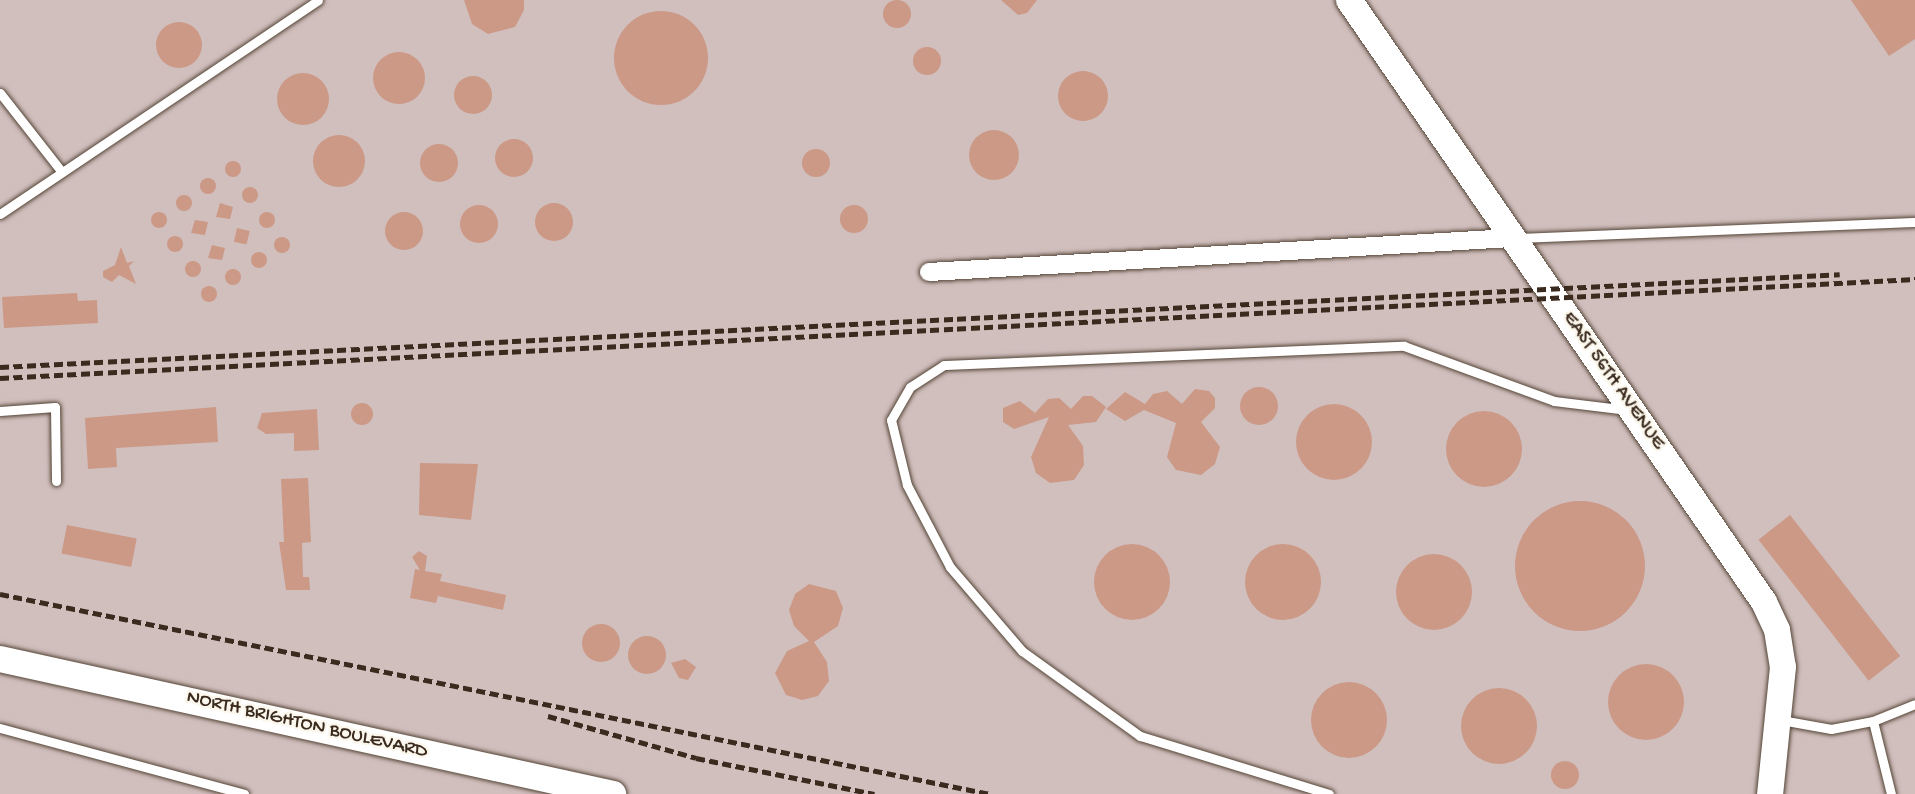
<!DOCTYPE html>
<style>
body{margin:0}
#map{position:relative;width:1915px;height:794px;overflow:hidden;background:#eae0bc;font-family:"Gochi Hand",sans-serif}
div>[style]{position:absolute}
.industrial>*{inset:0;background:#d1bfbe;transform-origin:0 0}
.building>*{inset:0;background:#cb9986;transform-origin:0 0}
.round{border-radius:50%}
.roads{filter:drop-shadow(0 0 2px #554536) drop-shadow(0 0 2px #554536)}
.service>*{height:9px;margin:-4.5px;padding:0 4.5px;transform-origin:4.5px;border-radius:4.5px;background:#fff}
.minor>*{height:18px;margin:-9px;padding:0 9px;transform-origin:9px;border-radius:9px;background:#fff}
.secondary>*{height:26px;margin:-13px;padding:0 13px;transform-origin:13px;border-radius:13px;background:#fff}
.rail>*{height:4.5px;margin-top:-2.25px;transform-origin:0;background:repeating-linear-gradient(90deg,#3b2a1e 0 9px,transparent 0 13.5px)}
span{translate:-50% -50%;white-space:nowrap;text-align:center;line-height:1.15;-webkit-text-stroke:5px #fbf7ec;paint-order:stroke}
.street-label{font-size:20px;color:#3b2a1e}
</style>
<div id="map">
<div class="industrial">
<div style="left:0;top:0;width:1915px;height:794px"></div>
</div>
<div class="building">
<div class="round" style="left:883px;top:0;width:28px;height:28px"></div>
<div style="clip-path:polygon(464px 0,524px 0,524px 10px,515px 27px,488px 34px,472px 24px)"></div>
<div style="clip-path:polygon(1001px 0,1037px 0,1027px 13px,1018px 15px)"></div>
<div style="clip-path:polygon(1851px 0,1915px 0,1915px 39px,1889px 56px)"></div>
<div class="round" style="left:614px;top:11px;width:94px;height:94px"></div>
<div class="round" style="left:156px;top:22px;width:46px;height:46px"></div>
<div class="round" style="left:913px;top:47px;width:28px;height:28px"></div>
<div class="round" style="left:373px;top:52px;width:52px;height:52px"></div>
<div class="round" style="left:1058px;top:71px;width:50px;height:50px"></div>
<div class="round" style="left:277px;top:73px;width:52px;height:52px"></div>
<div class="round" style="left:454px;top:76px;width:38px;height:38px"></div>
<div class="round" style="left:969px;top:130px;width:50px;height:50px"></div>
<div class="round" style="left:313px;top:135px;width:52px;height:52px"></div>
<div class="round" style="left:495px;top:139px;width:38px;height:38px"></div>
<div class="round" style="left:420px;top:144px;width:38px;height:38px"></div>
<div class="round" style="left:802px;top:149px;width:28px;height:28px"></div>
<div class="round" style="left:225px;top:161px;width:16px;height:16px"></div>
<div class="round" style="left:200px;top:178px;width:16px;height:16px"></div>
<div class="round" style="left:242px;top:187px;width:16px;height:16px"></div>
<div class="round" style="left:176px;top:195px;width:16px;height:16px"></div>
<div style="clip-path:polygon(220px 203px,233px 207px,230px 219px,216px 217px)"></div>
<div class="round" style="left:535px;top:203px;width:38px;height:38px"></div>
<div class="round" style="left:840px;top:205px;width:28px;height:28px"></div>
<div class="round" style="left:460px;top:205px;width:38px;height:38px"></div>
<div class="round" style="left:385px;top:212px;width:38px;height:38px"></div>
<div class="round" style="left:259px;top:212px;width:16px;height:16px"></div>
<div class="round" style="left:151px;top:212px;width:16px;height:16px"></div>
<div style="clip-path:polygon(195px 220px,208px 222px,205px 235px,191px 233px)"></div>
<div style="left:237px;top:228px;width:13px;height:14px;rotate:13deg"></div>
<div class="round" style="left:167px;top:236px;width:16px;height:16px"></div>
<div class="round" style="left:274px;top:237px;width:16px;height:16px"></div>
<div style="clip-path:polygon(212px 245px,225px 248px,222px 260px,208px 258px)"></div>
<div style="clip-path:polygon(121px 247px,127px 263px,134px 261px,129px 266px,136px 284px,119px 275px,112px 282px,103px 277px,103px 271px,115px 265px)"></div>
<div class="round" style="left:251px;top:252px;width:16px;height:16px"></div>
<div class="round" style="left:185px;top:261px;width:16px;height:16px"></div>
<div class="round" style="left:225px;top:269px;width:16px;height:16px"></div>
<div class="round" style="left:201px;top:286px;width:16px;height:16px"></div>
<div style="clip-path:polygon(77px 293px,78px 301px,97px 300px,98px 323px,4px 328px,2px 297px)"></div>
<div class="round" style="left:1240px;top:387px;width:38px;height:38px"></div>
<div style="clip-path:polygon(1195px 389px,1209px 391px,1215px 398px,1215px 408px,1201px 422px,1220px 447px,1215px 464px,1201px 475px,1176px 470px,1167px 457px,1176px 423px,1144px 410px,1125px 421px,1106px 409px,1125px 392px,1145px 404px,1153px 394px,1167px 391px,1182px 404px)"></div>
<div style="clip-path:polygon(1083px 396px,1092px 396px,1106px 407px,1096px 422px,1068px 425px,1083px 446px,1084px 465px,1074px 480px,1050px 483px,1036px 473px,1031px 457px,1049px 417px,1014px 429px,1003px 422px,1003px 408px,1020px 401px,1035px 413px,1048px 399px,1059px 398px,1071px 409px)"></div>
<div class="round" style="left:351px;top:403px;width:22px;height:22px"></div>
<div class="round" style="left:1296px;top:404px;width:76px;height:76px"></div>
<div style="clip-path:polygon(216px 407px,218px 442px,116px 448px,117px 467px,88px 469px,85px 418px)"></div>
<div style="clip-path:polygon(317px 409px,319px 450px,294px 451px,294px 433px,266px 434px,257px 428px,262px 413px)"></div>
<div class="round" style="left:1446px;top:411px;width:76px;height:76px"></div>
<div style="clip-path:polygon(420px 463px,478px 464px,471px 520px,419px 515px)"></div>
<div style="clip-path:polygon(308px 478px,311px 542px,302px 543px,303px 577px,309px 577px,310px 590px,286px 590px,279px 542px,284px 542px,281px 479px)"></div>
<div class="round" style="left:1515px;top:501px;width:130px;height:130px"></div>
<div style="left:1790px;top:515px;width:179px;height:40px;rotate:52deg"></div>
<div style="left:67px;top:525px;width:71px;height:29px;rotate:11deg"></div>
<div class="round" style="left:1094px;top:544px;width:76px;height:76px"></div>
<div class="round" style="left:1245px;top:544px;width:76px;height:76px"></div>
<div style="clip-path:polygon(419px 551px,427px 556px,425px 571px,442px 574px,440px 581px,506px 595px,503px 610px,438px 596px,436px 603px,410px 598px,415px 569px,420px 570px,412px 557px)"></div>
<div class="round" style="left:1396px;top:554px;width:76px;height:76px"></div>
<div style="clip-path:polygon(809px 584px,836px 591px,843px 608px,838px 626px,814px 642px,827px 662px,829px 681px,818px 696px,802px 700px,786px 695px,775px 673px,787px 651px,809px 641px,794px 626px,789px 610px,795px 594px)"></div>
<div class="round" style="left:582px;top:624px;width:38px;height:38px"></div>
<div class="round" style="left:628px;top:636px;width:38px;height:38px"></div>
<div style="clip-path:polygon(685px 659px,696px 667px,688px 680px,679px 678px,671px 663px)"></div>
<div class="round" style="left:1608px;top:664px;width:76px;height:76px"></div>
<div class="round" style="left:1311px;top:682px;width:76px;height:76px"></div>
<div class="round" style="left:1461px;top:688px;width:76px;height:76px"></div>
<div class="round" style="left:1551px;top:761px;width:28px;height:28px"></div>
</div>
<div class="roads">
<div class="service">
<div style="left:0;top:93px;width:100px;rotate:51.9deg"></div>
<div style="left:0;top:214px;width:383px;rotate:-33.9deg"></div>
<div style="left:1517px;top:238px;width:398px;rotate:-2.3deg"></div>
<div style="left:0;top:411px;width:55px;rotate:-4.2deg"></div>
<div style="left:55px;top:407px;width:74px;rotate:89.2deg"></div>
<div style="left:1781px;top:720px;width:51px;rotate:10.2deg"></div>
<div style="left:1831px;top:729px;width:43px;rotate:-10.8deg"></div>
<div style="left:0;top:728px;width:253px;rotate:15.1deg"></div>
<div style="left:1329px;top:794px;width:198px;rotate:-162.9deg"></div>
<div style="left:1140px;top:736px;width:145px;rotate:-144.2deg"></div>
<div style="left:1022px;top:651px;width:111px;rotate:-130.6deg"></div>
<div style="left:950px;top:567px;width:93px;rotate:-117.7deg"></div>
<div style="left:907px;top:485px;width:67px;rotate:-103.8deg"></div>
<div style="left:891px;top:420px;width:38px;rotate:-60deg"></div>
<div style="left:910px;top:387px;width:40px;rotate:-32.9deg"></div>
<div style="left:944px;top:365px;width:460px;rotate:-2.4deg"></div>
<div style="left:1404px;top:346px;width:160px;rotate:20.1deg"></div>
<div style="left:1554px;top:401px;width:74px;rotate:7deg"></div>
<div style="left:1891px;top:794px;width:75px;rotate:-103.9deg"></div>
<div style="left:1873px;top:721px;width:45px;rotate:-22deg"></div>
</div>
<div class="minor">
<div style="left:929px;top:272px;width:584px;rotate:-3.34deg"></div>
</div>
<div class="secondary">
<div style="left:1349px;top:0;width:731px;rotate:55.42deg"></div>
<div style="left:1764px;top:602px;width:31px;rotate:65deg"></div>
<div style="left:1777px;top:630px;width:37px;rotate:81deg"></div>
<div style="left:1783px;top:667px;width:128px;rotate:95.8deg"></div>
<div style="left:0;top:659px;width:628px;rotate:12.42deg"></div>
</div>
</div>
<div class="rail">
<div style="left:0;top:367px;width:1842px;rotate:-2.89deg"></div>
<div style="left:0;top:378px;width:1918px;rotate:-2.96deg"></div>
<div style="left:0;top:594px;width:1010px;rotate:11.42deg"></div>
<div style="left:548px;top:716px;width:154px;rotate:15.8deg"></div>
<div style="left:696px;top:758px;width:182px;rotate:11.4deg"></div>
</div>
<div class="street-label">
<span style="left:1613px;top:381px;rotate:55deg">EAST 56TH AVENUE</span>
<span style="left:307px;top:725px;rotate:13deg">NORTH BRIGHTON BOULEVARD</span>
</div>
</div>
